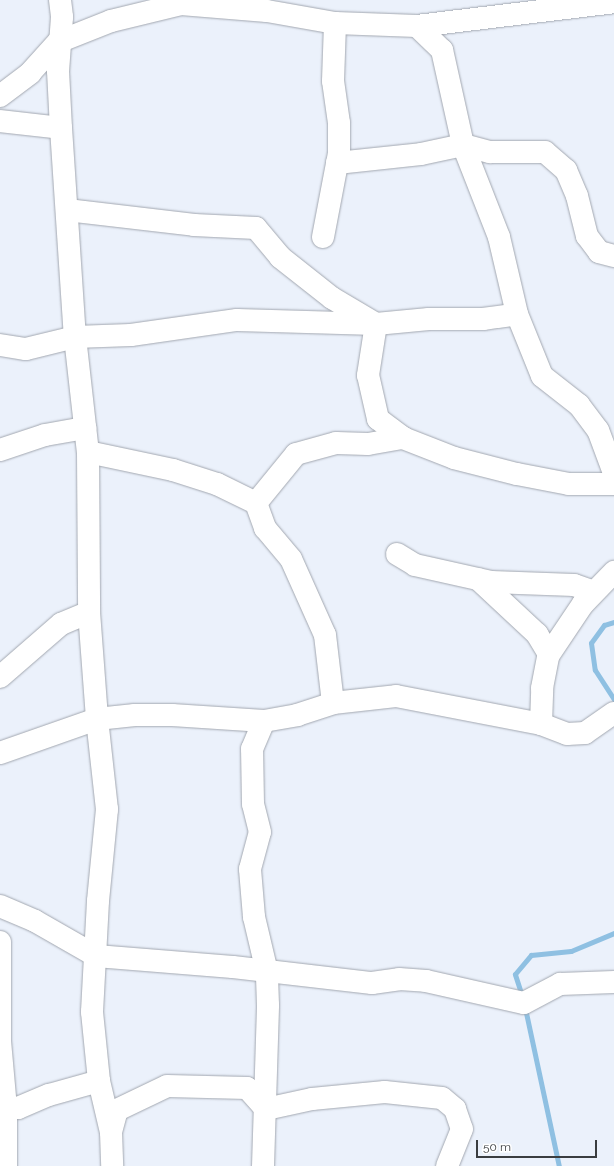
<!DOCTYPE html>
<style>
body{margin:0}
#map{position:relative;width:614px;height:1166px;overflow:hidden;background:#ebf1fb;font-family:Raleway,sans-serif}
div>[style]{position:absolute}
.stream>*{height:5px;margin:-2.5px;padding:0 2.5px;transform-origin:2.5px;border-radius:2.5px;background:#8fc0e2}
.roads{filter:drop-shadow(0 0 1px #a2a7b0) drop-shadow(0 0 1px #a2a7b0)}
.minor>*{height:22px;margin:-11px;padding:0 11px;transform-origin:11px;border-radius:11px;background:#fff}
span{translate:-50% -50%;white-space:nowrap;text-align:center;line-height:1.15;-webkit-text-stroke:4px #fff;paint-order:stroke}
.scale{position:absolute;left:476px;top:1140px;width:121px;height:18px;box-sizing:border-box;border:2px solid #3a3d40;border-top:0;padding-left:5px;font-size:12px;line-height:14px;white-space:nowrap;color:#3a3d40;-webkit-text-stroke:3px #fff;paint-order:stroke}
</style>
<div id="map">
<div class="stream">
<div style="left:614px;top:622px;width:10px;rotate:163deg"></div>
<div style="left:604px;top:625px;width:22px;rotate:126deg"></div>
<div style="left:591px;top:643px;width:27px;rotate:82deg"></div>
<div style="left:595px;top:670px;width:35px;rotate:57deg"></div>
<div style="left:522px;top:996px;width:23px;rotate:-108deg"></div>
<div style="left:515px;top:974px;width:25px;rotate:-50deg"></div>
<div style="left:531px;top:955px;width:40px;rotate:-5.7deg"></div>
<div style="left:571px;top:951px;width:47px;rotate:-22.7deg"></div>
<div style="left:525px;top:1008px;width:162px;rotate:77.9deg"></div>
</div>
<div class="roads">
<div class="minor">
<div style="left:60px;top:0;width:17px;rotate:83deg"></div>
<div style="left:62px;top:17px;width:54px;rotate:94.2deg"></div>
<div style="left:58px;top:71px;width:57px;rotate:87deg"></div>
<div style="left:61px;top:128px;width:209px;rotate:86.2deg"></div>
<div style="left:75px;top:337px;width:116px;rotate:83.6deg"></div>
<div style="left:88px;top:452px;width:160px;rotate:89.6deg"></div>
<div style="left:89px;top:612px;width:107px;rotate:85.7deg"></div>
<div style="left:97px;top:719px;width:91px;rotate:83.7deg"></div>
<div style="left:107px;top:809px;width:92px;rotate:95.6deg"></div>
<div style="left:98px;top:901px;width:111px;rotate:93.1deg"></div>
<div style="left:92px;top:1012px;width:69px;rotate:84.2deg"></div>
<div style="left:99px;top:1081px;width:52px;rotate:76.8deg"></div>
<div style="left:111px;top:1132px;width:34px;rotate:88deg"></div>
<div style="left:417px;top:26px;width:35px;rotate:44deg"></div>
<div style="left:442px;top:50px;width:97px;rotate:77.5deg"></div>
<div style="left:463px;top:145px;width:99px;rotate:68.6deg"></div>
<div style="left:499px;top:237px;width:79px;rotate:76.8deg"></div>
<div style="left:517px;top:314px;width:67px;rotate:68deg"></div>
<div style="left:542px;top:376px;width:47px;rotate:38.1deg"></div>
<div style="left:579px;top:405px;width:31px;rotate:53deg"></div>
<div style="left:598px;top:430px;width:46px;rotate:69.6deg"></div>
<div style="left:0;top:96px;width:38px;rotate:-37deg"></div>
<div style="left:30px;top:73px;width:42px;rotate:-47.9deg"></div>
<div style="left:58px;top:42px;width:57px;rotate:-21.6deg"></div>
<div style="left:111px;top:21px;width:72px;rotate:-13.7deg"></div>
<div style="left:181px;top:4px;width:86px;rotate:4.7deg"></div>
<div style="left:267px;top:11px;width:69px;rotate:10deg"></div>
<div style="left:335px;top:23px;width:82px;rotate:2.1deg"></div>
<div style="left:417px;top:26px;width:198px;rotate:-6.9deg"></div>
<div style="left:0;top:121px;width:61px;rotate:6.5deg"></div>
<div style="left:337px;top:163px;width:84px;rotate:-6.1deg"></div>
<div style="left:421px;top:154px;width:43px;rotate:-12.1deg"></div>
<div style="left:463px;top:145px;width:28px;rotate:15deg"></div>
<div style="left:490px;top:152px;width:55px"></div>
<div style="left:545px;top:152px;width:28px;rotate:41deg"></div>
<div style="left:566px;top:170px;width:28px;rotate:67deg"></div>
<div style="left:577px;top:196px;width:41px;rotate:76deg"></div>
<div style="left:587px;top:236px;width:20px;rotate:53deg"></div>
<div style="left:599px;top:252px;width:16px;rotate:15deg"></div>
<div style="left:67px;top:210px;width:128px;rotate:6.7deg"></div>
<div style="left:194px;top:225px;width:62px;rotate:2.8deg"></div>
<div style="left:256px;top:228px;width:38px;rotate:50deg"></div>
<div style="left:280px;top:257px;width:66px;rotate:38.3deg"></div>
<div style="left:332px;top:298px;width:51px;rotate:30.6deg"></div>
<div style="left:376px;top:324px;width:52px;rotate:98.9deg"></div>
<div style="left:368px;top:375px;width:45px;rotate:77.2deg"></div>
<div style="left:378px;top:419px;width:31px;rotate:37deg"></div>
<div style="left:403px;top:438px;width:55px;rotate:21.4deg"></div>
<div style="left:454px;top:458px;width:65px;rotate:14.3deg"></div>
<div style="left:517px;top:474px;width:53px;rotate:10.9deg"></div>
<div style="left:569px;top:484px;width:45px"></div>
<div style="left:323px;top:237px;width:86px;rotate:-79.2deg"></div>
<div style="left:339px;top:153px;width:30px;rotate:-90deg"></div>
<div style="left:339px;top:123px;width:42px;rotate:-98.1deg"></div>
<div style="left:333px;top:81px;width:58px;rotate:-88deg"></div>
<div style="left:0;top:345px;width:26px;rotate:9deg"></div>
<div style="left:26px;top:349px;width:50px;rotate:-13.8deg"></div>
<div style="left:75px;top:337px;width:56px;rotate:-2deg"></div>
<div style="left:131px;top:335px;width:107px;rotate:-8.1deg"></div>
<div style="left:237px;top:320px;width:139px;rotate:1.6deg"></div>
<div style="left:376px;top:324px;width:53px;rotate:-5.4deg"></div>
<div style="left:429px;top:319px;width:54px"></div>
<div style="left:483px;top:319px;width:34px;rotate:-8deg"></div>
<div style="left:0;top:450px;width:47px;rotate:-18.4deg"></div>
<div style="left:45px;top:435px;width:41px;rotate:-9.9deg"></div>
<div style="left:88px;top:452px;width:87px;rotate:12deg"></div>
<div style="left:173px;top:470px;width:46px;rotate:17.7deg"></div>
<div style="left:217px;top:484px;width:43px;rotate:26deg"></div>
<div style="left:256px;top:503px;width:27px;rotate:70deg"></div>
<div style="left:265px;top:528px;width:40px;rotate:50deg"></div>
<div style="left:291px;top:559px;width:83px;rotate:65.9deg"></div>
<div style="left:325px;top:635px;width:68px;rotate:83.3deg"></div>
<div style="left:256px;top:503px;width:63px;rotate:-50.8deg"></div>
<div style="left:296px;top:454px;width:41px;rotate:-15.4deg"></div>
<div style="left:336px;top:443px;width:32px;rotate:2deg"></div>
<div style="left:368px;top:444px;width:36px;rotate:-10deg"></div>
<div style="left:397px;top:554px;width:21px;rotate:31deg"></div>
<div style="left:415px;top:565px;width:78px;rotate:12.6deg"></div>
<div style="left:491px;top:582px;width:83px;rotate:2.1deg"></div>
<div style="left:574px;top:585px;width:21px;rotate:19deg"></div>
<div style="left:478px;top:579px;width:81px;rotate:43deg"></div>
<div style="left:537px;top:634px;width:23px;rotate:59deg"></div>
<div style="left:0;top:677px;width:81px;rotate:-41deg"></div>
<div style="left:61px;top:624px;width:30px;rotate:-23deg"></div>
<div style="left:541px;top:724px;width:36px;rotate:-88deg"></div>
<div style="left:542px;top:688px;width:33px;rotate:-79deg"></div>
<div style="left:548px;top:656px;width:63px;rotate:-56.1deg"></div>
<div style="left:583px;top:604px;width:45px;rotate:-45.9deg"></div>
<div style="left:0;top:753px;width:103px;rotate:-19.3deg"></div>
<div style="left:97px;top:719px;width:38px;rotate:-6deg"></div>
<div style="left:135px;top:715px;width:37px"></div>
<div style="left:172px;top:715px;width:92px;rotate:3.7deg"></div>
<div style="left:264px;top:721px;width:34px;rotate:-10deg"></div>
<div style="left:297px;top:715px;width:38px;rotate:-18deg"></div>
<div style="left:333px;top:703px;width:63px;rotate:-6.3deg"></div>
<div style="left:396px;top:696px;width:148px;rotate:10.9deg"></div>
<div style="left:541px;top:724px;width:28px;rotate:21deg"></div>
<div style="left:567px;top:734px;width:18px;rotate:-3deg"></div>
<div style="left:585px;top:733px;width:35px;rotate:-35deg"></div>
<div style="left:0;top:906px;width:38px;rotate:23deg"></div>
<div style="left:35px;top:921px;width:70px;rotate:29.8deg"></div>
<div style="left:96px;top:956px;width:137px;rotate:4.6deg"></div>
<div style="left:233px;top:967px;width:140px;rotate:6.6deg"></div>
<div style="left:372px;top:983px;width:27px;rotate:-8deg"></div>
<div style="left:399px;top:979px;width:27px;rotate:4deg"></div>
<div style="left:426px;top:981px;width:100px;rotate:12.7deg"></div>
<div style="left:524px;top:1003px;width:41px;rotate:-27.8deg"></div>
<div style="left:560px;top:984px;width:54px;rotate:-2.1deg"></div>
<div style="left:0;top:942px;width:99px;rotate:90deg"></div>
<div style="left:0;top:1041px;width:67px;rotate:84.9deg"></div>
<div style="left:6px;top:1108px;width:58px;rotate:90deg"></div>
<div style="left:6px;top:1108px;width:12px"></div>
<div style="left:18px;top:1108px;width:34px;rotate:-23deg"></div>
<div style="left:49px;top:1095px;width:52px;rotate:-15.6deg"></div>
<div style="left:266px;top:1109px;width:47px;rotate:-12.3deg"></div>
<div style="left:312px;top:1099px;width:73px;rotate:-5.5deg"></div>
<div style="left:385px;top:1092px;width:57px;rotate:6deg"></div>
<div style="left:442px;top:1098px;width:17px;rotate:40deg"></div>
<div style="left:455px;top:1109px;width:21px;rotate:71deg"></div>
<div style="left:462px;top:1129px;width:40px;rotate:112deg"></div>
<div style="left:111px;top:1132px;width:23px;rotate:-75deg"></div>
<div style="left:117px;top:1110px;width:55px;rotate:-25.6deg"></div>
<div style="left:167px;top:1086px;width:80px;rotate:1.4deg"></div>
<div style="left:247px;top:1088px;width:28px;rotate:48deg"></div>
<div style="left:263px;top:1166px;width:161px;rotate:-88.2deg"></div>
<div style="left:268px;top:1005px;width:33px;rotate:-92deg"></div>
<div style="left:267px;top:972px;width:57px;rotate:-103.3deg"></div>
<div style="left:254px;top:917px;width:48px;rotate:-94.8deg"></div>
<div style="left:250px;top:869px;width:38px;rotate:-75deg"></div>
<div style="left:260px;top:832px;width:29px;rotate:-104deg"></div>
<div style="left:253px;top:804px;width:55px;rotate:-91deg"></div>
<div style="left:252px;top:749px;width:30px;rotate:-67deg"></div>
</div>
</div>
<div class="scale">50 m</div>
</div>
